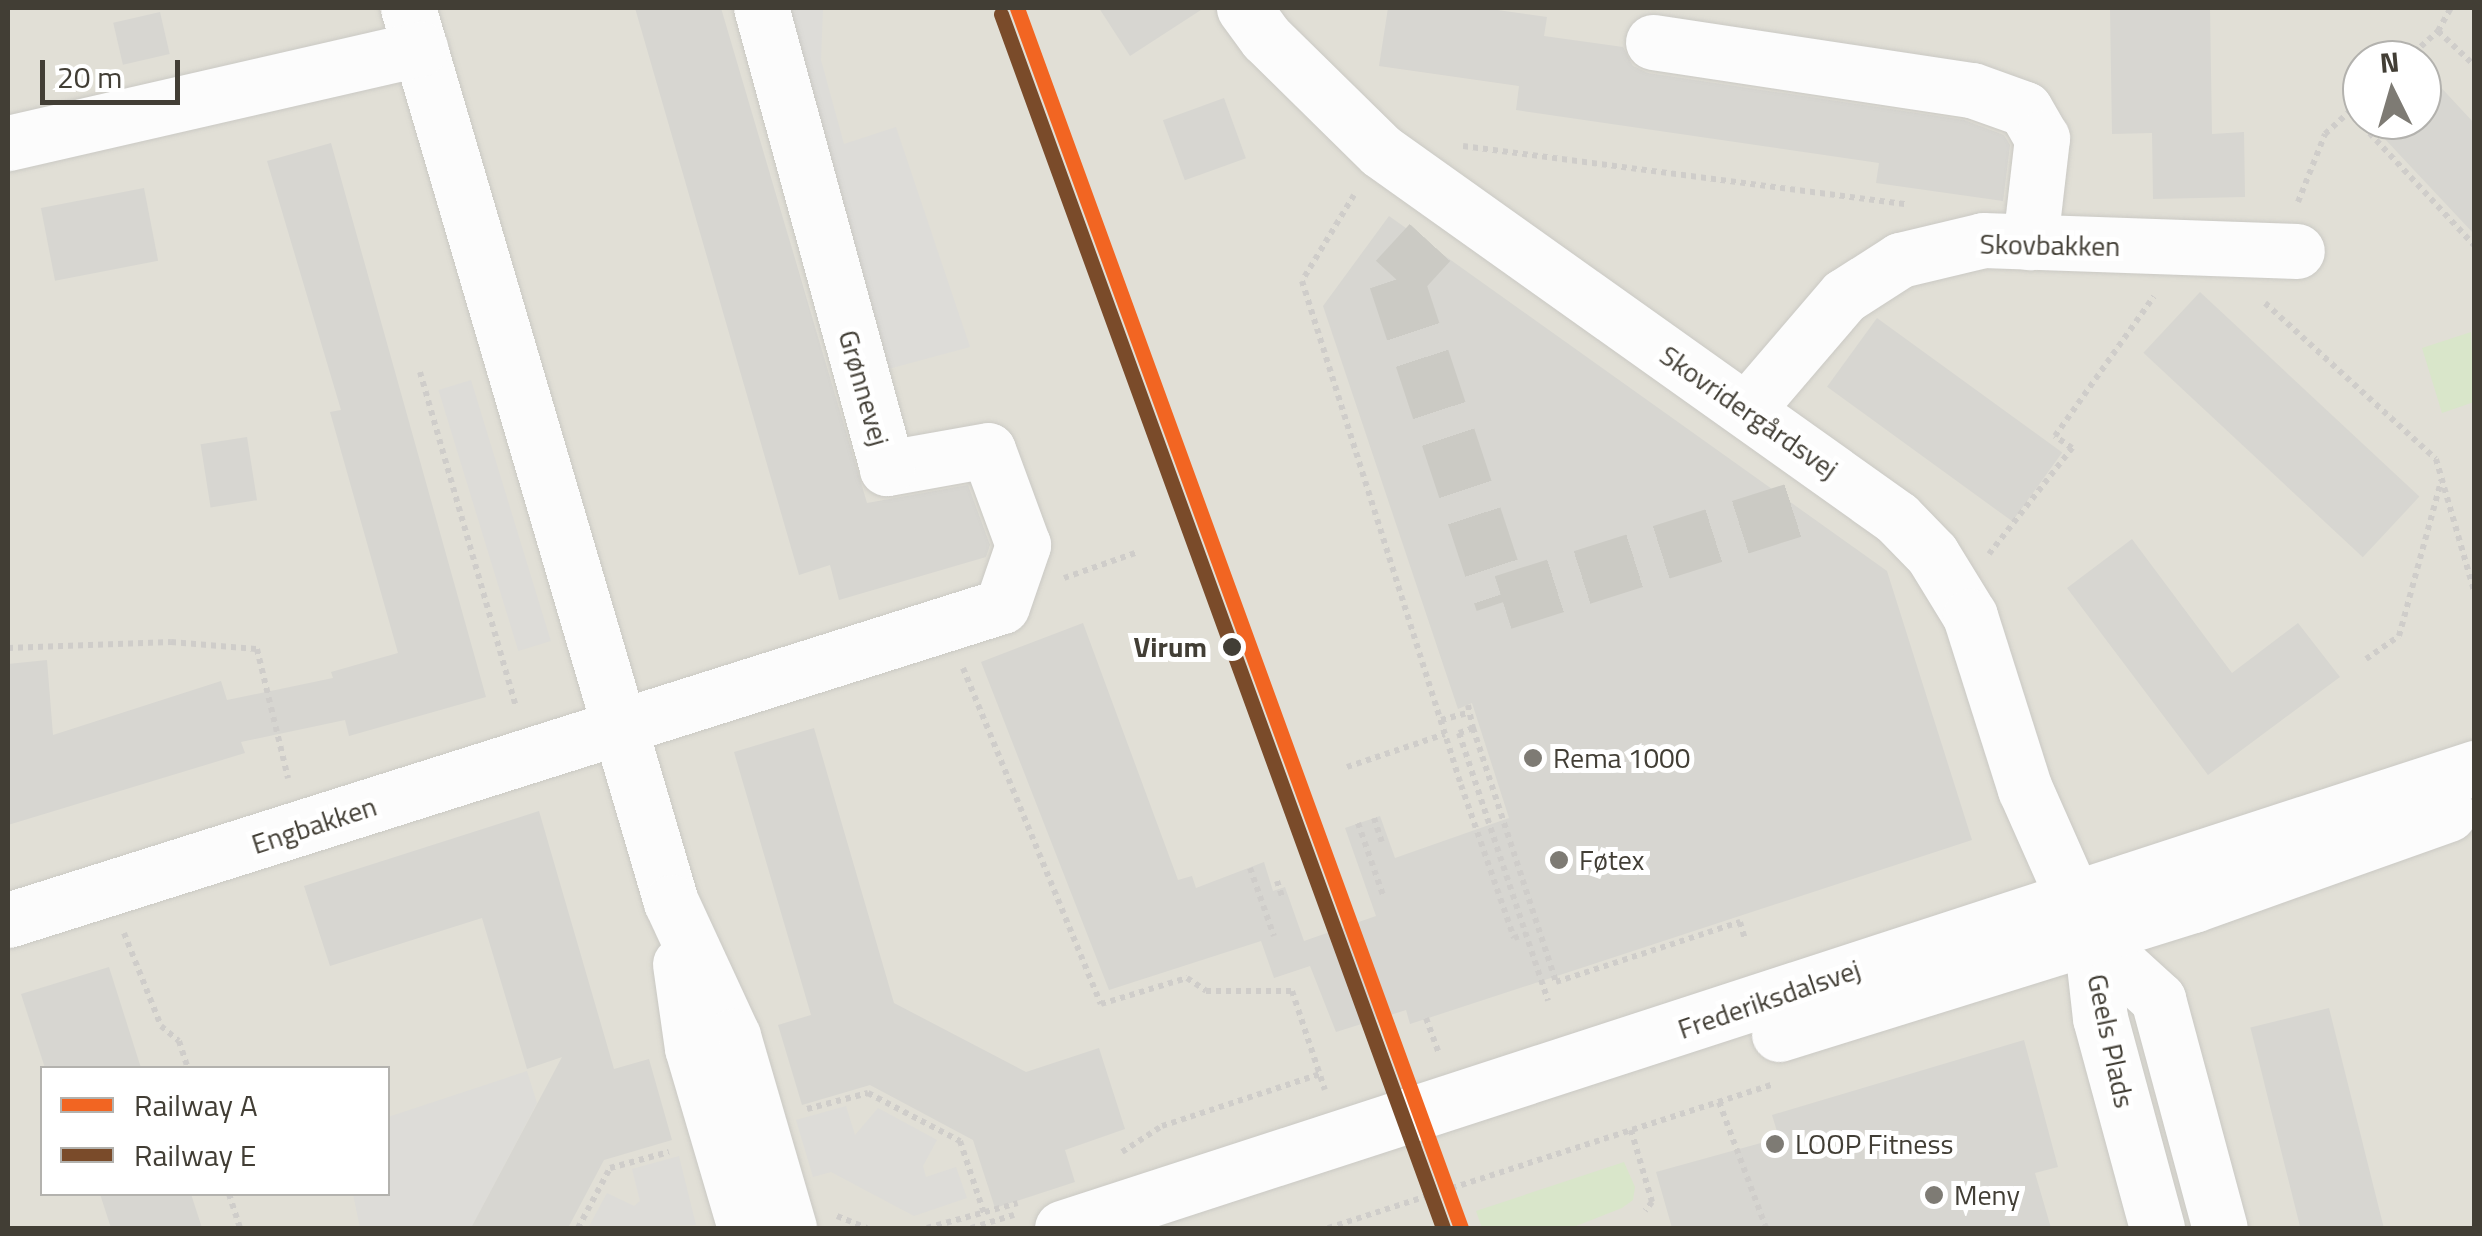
<!DOCTYPE html>
<meta charset="utf-8">
<style>
body{margin:0}
#map{position:relative;width:2482px;height:1236px;overflow:hidden;background:#edede8;font-family:"Titillium Web",sans-serif}
div>[style]{position:absolute}
.residential>*{inset:0;background:#e1dfd6}
.green>*{inset:0;background:#d9e6ca}
.parking>*{inset:0;background:#dddcd8;transform-origin:0 0}
.building>*{inset:0;background:#d7d6d1;transform-origin:0 0}
.minor-tunnel>*{height:55px;margin-top:-27.5px;transform-origin:0;background:repeating-linear-gradient(90deg,#cbcac4 0 55px,transparent 0 83px)}
.path>*{height:6px;margin-top:-3px;transform-origin:0;background:repeating-linear-gradient(90deg,#cfcdca 0 5px,transparent 0 10px)}
.roads{filter:drop-shadow(0 0 2px #cac9c4) drop-shadow(0 0 2px #cac9c4)}
.minor>*{height:55px;margin:-27.5px;padding:0 27.5px;transform-origin:27.5px;border-radius:27.5px;background:#fcfcfc}
.rail-1>*{height:15px;margin:-7.5px;padding:0 7.5px;transform-origin:7.5px;border-radius:7.5px;background:#f26522}
.rail-2>*{height:15px;margin:-7.5px;padding:0 7.5px;transform-origin:7.5px;border-radius:7.5px;background:#7a4b2a}
.dots>*{width:28px;height:28px;translate:-50% -50%;box-sizing:border-box;border:5px solid #fff;border-radius:50%}
span{translate:-50% -50%;white-space:nowrap;text-align:center;line-height:1.15;-webkit-text-stroke:10px #fff;paint-order:stroke}
.street-label{font-size:28px;color:#423e35}
.stop-label{font-size:28px;color:#423e35;font-weight:700}
.right{translate:-100% -50%;text-align:right}
.poi-label{font-size:28px;color:#423e35}
.left{translate:0 -50%;text-align:left}
.frame{position:absolute;inset:0;border:10px solid #423e35;pointer-events:none}
.legend{position:absolute;left:40px;top:1066px;width:350px;height:130px;box-sizing:border-box;background:#fff;border:2px solid #b3b2ae;margin:0;padding:12px 18px;list-style:none;font-size:30px;color:#423e35}
.legend li{display:flex;align-items:center;gap:20px;height:50px}
.legend b{width:50px;border:2px solid #b3b2ae}
.north{position:absolute;left:2342px;top:40px;width:100px;height:100px;box-sizing:border-box;background:#fff;border:2px solid #b3b2ae;border-radius:50%;rotate:355deg;font-size:28px;font-weight:700;line-height:40px;text-align:center;color:#423e35}
.north::after{content:'';display:block;margin:auto;width:35px;height:45px;background:#7e7b74;clip-path:polygon(50% 0,100% 100%,50% 72%,0 100%)}
.scale{position:absolute;left:40px;top:60px;width:140px;height:45px;box-sizing:border-box;border:5px solid #423e35;border-top:0;padding-left:12px;font-size:30px;line-height:35px;white-space:nowrap;color:#423e35;-webkit-text-stroke:8px #fff;paint-order:stroke}
</style>
<div id="map">
<div class="residential">
<div style="clip-path:polygon(evenodd,8px 8px,2474px 8px,2474px 1228px,8px 1228px,8px 8px,2362px 60px,2422px 60px,2422px 120px,2362px 120px,2362px 60px,8px 8px,42px 1068px,388px 1068px,388px 1194px,42px 1194px,42px 1068px)"></div>
</div>
<div class="green">
<div style="clip-path:polygon(2471px 332px,2474px 402px,2442px 413px,2422px 348px)"></div>
<div style="clip-path:polygon(1624px 1162px,1635px 1187px,1633px 1200px,1622px 1208px,1571px 1228px,1482px 1228px,1476px 1211px)"></div>
</div>
<div class="parking">
<div style="clip-path:polygon(786px 8px,823px 8px,821px 60px,844px 144px,896px 127px,970px 347px,855px 378px)"></div>
<div style="left:471px;top:380px;width:273px;height:34px;rotate:73deg"></div>
<div style="clip-path:polygon(527px 1071px,537px 1103px,471px 1228px,360px 1228px,353px 1194px,388px 1194px,388px 1117px)"></div>
<div style="clip-path:polygon(846px 1106px,855px 1135px,878px 1108px,937px 1140px,923px 1166px,926px 1177px,956px 1167px,967px 1198px,914px 1216px,831px 1172px,813px 1177px,796px 1120px)"></div>
<div style="clip-path:polygon(679px 1156px,696px 1225px,588px 1228px,607px 1193px,634px 1206px,640px 1201px,632px 1169px)"></div>
</div>
<div class="building">
<div style="clip-path:polygon(635px 8px,721px 8px,867px 503px,968px 485px,990px 545px,986px 557px,839px 600px,830px 565px,799px 575px)"></div>
<div style="clip-path:polygon(1099px 8px,1204px 8px,1130px 56px)"></div>
<div style="clip-path:polygon(1388px 8px,1483px 8px,1547px 17px,1544px 36px,1623px 47px,1633px 66px,1648px 73px,1964px 120px,2004px 135px,2010px 145px,2003px 201px,1876px 183px,1879px 163px,1516px 110px,1519px 86px,1379px 66px)"></div>
<div style="clip-path:polygon(2110px 8px,2210px 8px,2212px 134px,2244px 132px,2245px 197px,2153px 199px,2152px 133px,2112px 134px)"></div>
<div style="left:160px;top:12px;width:43px;height:48px;rotate:77deg"></div>
<div style="clip-path:polygon(2422px 67px,2474px 123px,2474px 234px,2367px 120px,2422px 120px)"></div>
<div style="left:1224px;top:98px;width:64px;height:65px;rotate:70deg"></div>
<div style="clip-path:polygon(331px 143px,486px 697px,349px 736px,345px 720px,241px 742px,245px 753px,8px 825px,8px 664px,47px 660px,53px 735px,221px 681px,227px 700px,333px 678px,331px 672px,398px 653px,330px 412px,341px 410px,267px 161px)"></div>
<div style="left:144px;top:188px;width:74px;height:105px;rotate:79deg"></div>
<div style="clip-path:polygon(1389px 216px,1887px 571px,1972px 840px,1410px 1024px,1406px 1010px,1336px 1032px,1310px 966px,1274px 978px,1261px 941px,1109px 990px,981px 662px,1083px 623px,1178px 880px,1192px 876px,1196px 888px,1264px 862px,1273px 891px,1285px 887px,1304px 941px,1376px 916px,1345px 828px,1380px 816px,1395px 858px,1509px 818px,1472px 703px,1458px 709px,1323px 306px)"></div>
<div style="left:2200px;top:292px;width:300px;height:83px;rotate:43deg"></div>
<div style="left:1877px;top:318px;width:229px;height:85px;rotate:36deg"></div>
<div style="left:247px;top:437px;width:64px;height:47px;rotate:81deg"></div>
<div style="clip-path:polygon(2132px 539px,2232px 673px,2298px 623px,2340px 677px,2208px 775px,2067px 588px)"></div>
<div style="clip-path:polygon(814px 728px,894px 1003px,1026px 1072px,1099px 1048px,1125px 1129px,1065px 1150px,1075px 1182px,995px 1208px,973px 1140px,870px 1085px,802px 1105px,778px 1025px,811px 1015px,734px 752px)"></div>
<div style="clip-path:polygon(539px 811px,614px 1069px,649px 1059px,672px 1140px,604px 1160px,568px 1228px,471px 1228px,562px 1057px,527px 1069px,482px 918px,330px 966px,304px 886px)"></div>
<div style="clip-path:polygon(109px 967px,141px 1068px,45px 1068px,21px 994px)"></div>
<div style="left:2329px;top:1008px;width:227px;height:81px;rotate:76deg"></div>
<div style="clip-path:polygon(2024px 1040px,2058px 1167px,2035px 1173px,2051px 1228px,1672px 1228px,1656px 1172px,1779px 1138px,1772px 1115px)"></div>
<div style="clip-path:polygon(100px 1194px,191px 1194px,202px 1228px,111px 1228px)"></div>
</div>
<div class="minor-tunnel">
<div style="left:1430px;top:242px;width:50px;rotate:132.6deg"></div>
<div style="left:1396px;top:279px;width:340px;rotate:71.7deg"></div>
<div style="left:1503px;top:602px;width:311px;rotate:-17.6deg"></div>
</div>
<div class="path">
<div style="left:2438px;top:31px;width:50px;rotate:43.4deg"></div>
<div style="left:2406px;top:60px;width:43px;rotate:-42.2deg"></div>
<div style="left:2438px;top:31px;width:26px;rotate:-61deg"></div>
<div style="left:2349px;top:111px;width:183px;rotate:47deg"></div>
<div style="left:1463px;top:146px;width:447px;rotate:7.5deg"></div>
<div style="left:1354px;top:195px;width:100px;rotate:121.2deg"></div>
<div style="left:1302px;top:281px;width:528px;rotate:72.49deg"></div>
<div style="left:1461px;top:785px;width:162px;rotate:70.9deg"></div>
<div style="left:1514px;top:938px;width:13px;rotate:-18deg"></div>
<div style="left:2298px;top:202px;width:73px;rotate:-68.3deg"></div>
<div style="left:2325px;top:134px;width:50px;rotate:-42.6deg"></div>
<div style="left:2265px;top:303px;width:231px;rotate:42.4deg"></div>
<div style="left:2436px;top:459px;width:137px;rotate:73.9deg"></div>
<div style="left:420px;top:372px;width:348px;rotate:74deg"></div>
<div style="left:1989px;top:554px;width:135px;rotate:-51.9deg"></div>
<div style="left:2072px;top:448px;width:21px;rotate:-145deg"></div>
<div style="left:2055px;top:436px;width:171px;rotate:-54.7deg"></div>
<div style="left:1064px;top:578px;width:78px;rotate:-19.4deg"></div>
<div style="left:8px;top:648px;width:163px;rotate:-2.1deg"></div>
<div style="left:171px;top:642px;width:86px;rotate:4.7deg"></div>
<div style="left:257px;top:649px;width:133px;rotate:76.5deg"></div>
<div style="left:2366px;top:659px;width:40px;rotate:-34.9deg"></div>
<div style="left:2399px;top:636px;width:161px;rotate:-74.8deg"></div>
<div style="left:963px;top:668px;width:363px;rotate:67.7deg"></div>
<div style="left:1101px;top:1004px;width:90px;rotate:-16.8deg"></div>
<div style="left:1187px;top:978px;width:23px;rotate:34deg"></div>
<div style="left:1206px;top:991px;width:86px"></div>
<div style="left:1292px;top:991px;width:104px;rotate:71.6deg"></div>
<div style="left:1468px;top:705px;width:24px;rotate:78deg"></div>
<div style="left:1473px;top:728px;width:15px;rotate:160deg"></div>
<div style="left:1459px;top:733px;width:282px;rotate:71.6deg"></div>
<div style="left:1441px;top:720px;width:30px;rotate:-15deg"></div>
<div style="left:1473px;top:728px;width:267px;rotate:71.9deg"></div>
<div style="left:1556px;top:982px;width:194px;rotate:-18.1deg"></div>
<div style="left:1740px;top:922px;width:18px;rotate:74deg"></div>
<div style="left:1347px;top:767px;width:103px;rotate:-18.6deg"></div>
<div style="left:1374px;top:818px;width:25px;rotate:72deg"></div>
<div style="left:1358px;top:823px;width:76px;rotate:70.9deg"></div>
<div style="left:1250px;top:868px;width:72px;rotate:70.6deg"></div>
<div style="left:1277px;top:881px;width:19px;rotate:72deg"></div>
<div style="left:124px;top:933px;width:100px;rotate:68.3deg"></div>
<div style="left:161px;top:1026px;width:23px;rotate:40deg"></div>
<div style="left:179px;top:1041px;width:28px;rotate:72deg"></div>
<div style="left:1426px;top:1018px;width:37px;rotate:70deg"></div>
<div style="left:1719px;top:1102px;width:134px;rotate:69.5deg"></div>
<div style="left:807px;top:1109px;width:63px;rotate:-14.7deg"></div>
<div style="left:868px;top:1093px;width:104px;rotate:27.6deg"></div>
<div style="left:960px;top:1141px;width:76px;rotate:71.6deg"></div>
<div style="left:1631px;top:1130px;width:75px;rotate:73.7deg"></div>
<div style="left:1652px;top:1202px;width:11px;rotate:128deg"></div>
<div style="left:1122px;top:1152px;width:48px;rotate:-33deg"></div>
<div style="left:1162px;top:1126px;width:166px;rotate:-18.2deg"></div>
<div style="left:229px;top:1194px;width:36px;rotate:72deg"></div>
<div style="left:837px;top:1216px;width:32px;rotate:22deg"></div>
<div style="left:578px;top:1228px;width:68px;rotate:-61.9deg"></div>
<div style="left:610px;top:1168px;width:61px;rotate:-15.2deg"></div>
<div style="left:927px;top:1228px;width:94px;rotate:-15.4deg"></div>
<div style="left:971px;top:1228px;width:45px;rotate:-16.8deg"></div>
<div style="left:1328px;top:1228px;width:469px;rotate:-17.9deg"></div>
</div>
<div class="roads">
<div class="minor">
<div style="left:408px;top:8px;width:932px;rotate:73.61deg"></div>
<div style="left:671px;top:902px;width:148px;rotate:65.2deg"></div>
<div style="left:733px;top:1036px;width:200px;rotate:73.7deg"></div>
<div style="left:1244px;top:8px;width:37px;rotate:54deg"></div>
<div style="left:1266px;top:38px;width:161px;rotate:44.5deg"></div>
<div style="left:1381px;top:151px;width:633px;rotate:35.42deg"></div>
<div style="left:1897px;top:518px;width:50px;rotate:45.8deg"></div>
<div style="left:1932px;top:554px;width:73px;rotate:58.5deg"></div>
<div style="left:1970px;top:616px;width:182px;rotate:72.4deg"></div>
<div style="left:2025px;top:789px;width:163px;rotate:66.1deg"></div>
<div style="left:2091px;top:938px;width:81px;rotate:83.6deg"></div>
<div style="left:2100px;top:1018px;width:218px;rotate:74.8deg"></div>
<div style="left:1653px;top:42px;width:323px;rotate:8.6deg"></div>
<div style="left:1972px;top:90px;width:56px;rotate:19.7deg"></div>
<div style="left:2025px;top:109px;width:34px;rotate:60deg"></div>
<div style="left:2042px;top:138px;width:105px;rotate:96.6deg"></div>
<div style="left:8px;top:143px;width:423px;rotate:-12.9deg"></div>
<div style="left:1747px;top:409px;width:149px;rotate:-49.4deg"></div>
<div style="left:1844px;top:296px;width:67px;rotate:-32.7deg"></div>
<div style="left:1900px;top:260px;width:85px;rotate:-13.5deg"></div>
<div style="left:1983px;top:240px;width:314px;rotate:2deg"></div>
<div style="left:8px;top:920px;width:1042px;rotate:-17.53deg"></div>
<div style="left:1002px;top:606px;width:65px;rotate:-71deg"></div>
<div style="left:1023px;top:545px;width:101px;rotate:-110.2deg"></div>
<div style="left:988px;top:450px;width:103px;rotate:169.9deg"></div>
<div style="left:887px;top:468px;width:477px;rotate:-105.3deg"></div>
<div style="left:2091px;top:938px;width:91px;rotate:42.3deg"></div>
<div style="left:2158px;top:999px;width:237px;rotate:74.9deg"></div>
<div style="left:680px;top:964px;width:85px;rotate:81.9deg"></div>
<div style="left:692px;top:1048px;width:188px;rotate:73.6deg"></div>
<div style="left:1779px;top:1034px;width:434px;rotate:-17.3deg"></div>
<div style="left:2193px;top:905px;width:271px;rotate:-19.6deg"></div>
<div style="left:1062px;top:1228px;width:1485px;rotate:-18.04deg"></div>
</div>
</div>
<div class="rail-1">
<div style="left:1017px;top:8px;width:1298px;rotate:70deg"></div>
</div>
<div class="rail-2">
<div style="left:1001px;top:14px;width:1292px;rotate:69.99deg"></div>
</div>
<div class="dots">
<div style="left:1232px;top:647px;background:#423e35"></div>
<div style="left:1533px;top:758px;background:#7e7b74"></div>
<div style="left:1559px;top:860px;background:#7e7b74"></div>
<div style="left:1775px;top:1144px;background:#7e7b74"></div>
<div style="left:1934px;top:1195px;background:#7e7b74"></div>
</div>
<div class="street-label">
<span style="left:2050px;top:245px;rotate:1deg">Skovbakken</span>
<span style="left:864px;top:388px;rotate:74deg">Grønnevej</span>
<span style="left:1749px;top:412px;rotate:35deg">Skovridergårdsvej</span>
<span style="left:314px;top:825px;rotate:-18deg">Engbakken</span>
<span style="left:1769px;top:999px;rotate:-19deg">Frederiksdalsvej</span>
<span style="left:2111px;top:1041px;rotate:78deg">Geels Plads</span>
</div>
<div class="stop-label">
<span class="right" style="left:1207px;top:647px">Virum</span>
</div>
<div class="poi-label">
<span class="left" style="left:1553px;top:758px">Rema 1000</span>
<span class="left" style="left:1579px;top:860px">Føtex</span>
<span class="left" style="left:1795px;top:1144px">LOOP Fitness</span>
<span class="left" style="left:1954px;top:1195px">Meny</span>
</div>
<div class="frame"></div>
<ul class="legend">
<li><b style="height:12px;background:#f26522"></b>Railway A</li>
<li><b style="height:12px;background:#7a4b2a"></b>Railway E</li>
</ul>
<div class="north">N</div>
<div class="scale">20 m</div>
</div>
